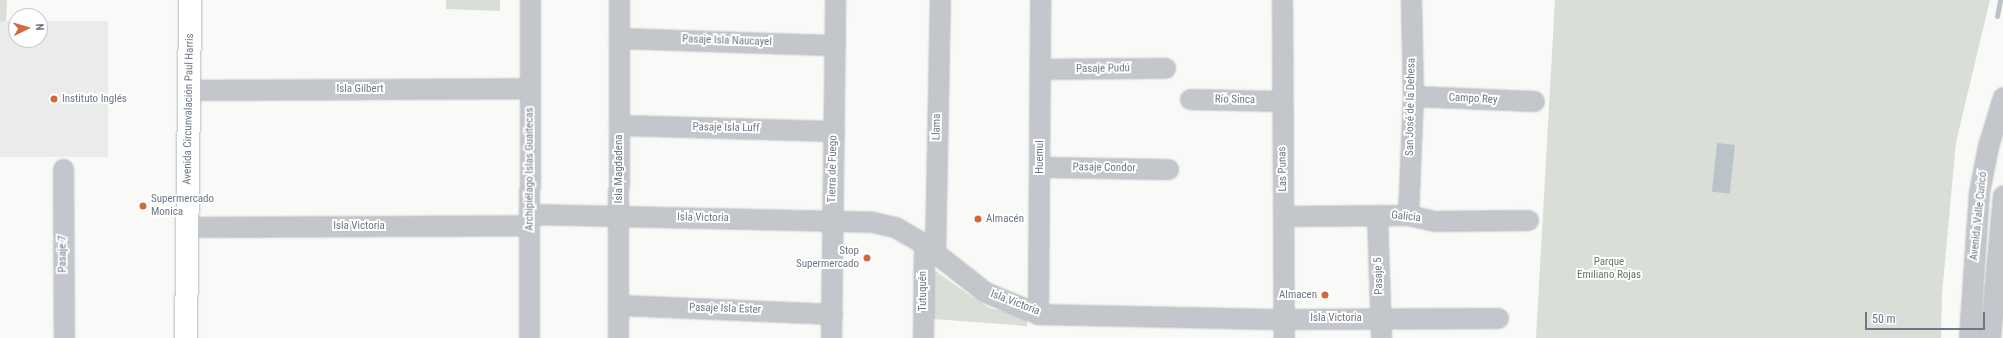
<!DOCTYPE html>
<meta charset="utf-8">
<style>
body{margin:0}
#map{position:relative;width:2003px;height:338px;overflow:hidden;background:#f9f9f7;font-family:"Roboto Condensed",sans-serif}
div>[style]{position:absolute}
.built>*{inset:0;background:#eaebeb}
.green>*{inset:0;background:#d9ded7}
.water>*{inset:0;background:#bac3c8;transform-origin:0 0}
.stream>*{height:5px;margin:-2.5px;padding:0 2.5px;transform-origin:2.5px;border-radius:2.5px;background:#bac3c8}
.roads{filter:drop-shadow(0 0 1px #b5b8bc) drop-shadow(0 0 1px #b5b8bc)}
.minor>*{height:19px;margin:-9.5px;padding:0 9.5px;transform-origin:9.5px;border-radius:9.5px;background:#c3c6ca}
.major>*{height:22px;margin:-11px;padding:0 11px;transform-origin:11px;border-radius:11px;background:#fff}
.dots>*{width:11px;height:11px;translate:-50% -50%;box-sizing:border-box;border:2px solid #fff;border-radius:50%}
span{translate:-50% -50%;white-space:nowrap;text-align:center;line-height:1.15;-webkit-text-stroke:4px #fff;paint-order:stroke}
.street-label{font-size:11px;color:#6c7885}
.poi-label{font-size:11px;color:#6c7885}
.left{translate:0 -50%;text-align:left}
.right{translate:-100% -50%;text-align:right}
.park-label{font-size:11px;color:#687866}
.north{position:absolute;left:8px;top:8px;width:40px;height:40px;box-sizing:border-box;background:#fff;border:1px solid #c4c9ce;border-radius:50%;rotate:85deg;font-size:11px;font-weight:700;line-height:16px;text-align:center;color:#6c7885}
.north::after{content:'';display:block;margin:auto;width:14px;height:18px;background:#d06940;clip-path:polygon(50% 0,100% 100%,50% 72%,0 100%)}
.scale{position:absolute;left:1865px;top:312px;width:120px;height:18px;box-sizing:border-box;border:2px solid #6c7885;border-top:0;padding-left:5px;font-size:12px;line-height:14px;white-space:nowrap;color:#6c7885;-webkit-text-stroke:3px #fff;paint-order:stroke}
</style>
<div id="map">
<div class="built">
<div style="clip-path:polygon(0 21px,16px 21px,16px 40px,40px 40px,40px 21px,108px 21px,108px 157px,0 157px)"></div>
</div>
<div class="green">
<div style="clip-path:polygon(0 0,7px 0,6px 21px,0 21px)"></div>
<div style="clip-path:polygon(446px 0,500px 0,500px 11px,446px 9px)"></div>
<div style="clip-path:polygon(1555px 0,1990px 0,1956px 142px,1942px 294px,1941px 338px,1536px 338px)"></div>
<div style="clip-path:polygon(933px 269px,965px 292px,989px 308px,1027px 316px,1027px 326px,933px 319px)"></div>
</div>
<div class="water">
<div style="left:1717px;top:143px;width:18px;height:49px;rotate:6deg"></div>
</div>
<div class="stream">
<div style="left:1997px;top:16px;width:16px;rotate:-79deg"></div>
</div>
<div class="roads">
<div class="minor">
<div style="left:1282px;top:0;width:338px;rotate:89.7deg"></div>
<div style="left:619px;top:38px;width:216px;rotate:1.9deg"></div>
<div style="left:1040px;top:69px;width:125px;rotate:-0.5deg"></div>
<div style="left:189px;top:90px;width:341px;rotate:-0.3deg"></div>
<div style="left:1413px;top:96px;width:121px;rotate:2.4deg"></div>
<div style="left:1190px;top:99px;width:91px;rotate:1.3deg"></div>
<div style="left:619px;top:125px;width:215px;rotate:1.6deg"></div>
<div style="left:1040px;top:167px;width:128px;rotate:0.9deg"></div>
<div style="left:63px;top:169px;width:169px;rotate:89.7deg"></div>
<div style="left:529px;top:214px;width:344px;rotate:1.3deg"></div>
<div style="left:873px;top:222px;width:23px;rotate:13deg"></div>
<div style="left:895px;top:227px;width:34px;rotate:30deg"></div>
<div style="left:924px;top:244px;width:78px;rotate:38.2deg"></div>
<div style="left:985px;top:292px;width:57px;rotate:22.5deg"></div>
<div style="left:1038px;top:314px;width:246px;rotate:1.2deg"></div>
<div style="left:1284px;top:319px;width:214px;rotate:-0.3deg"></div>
<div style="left:1377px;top:215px;width:123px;rotate:88.1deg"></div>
<div style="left:1408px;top:215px;width:119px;rotate:-87.6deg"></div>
<div style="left:1413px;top:96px;width:96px;rotate:-91.2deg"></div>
<div style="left:1284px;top:216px;width:124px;rotate:-0.5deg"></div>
<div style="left:1408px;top:215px;width:27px;rotate:13deg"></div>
<div style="left:1434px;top:221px;width:94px;rotate:-0.6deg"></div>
<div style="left:188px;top:227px;width:341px;rotate:-0.3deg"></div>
<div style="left:935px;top:253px;width:253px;rotate:-88.9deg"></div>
<div style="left:618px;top:305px;width:214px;rotate:2.4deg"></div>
<div style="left:1038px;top:314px;width:314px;rotate:-89.6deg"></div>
<div style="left:529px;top:338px;width:338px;rotate:-89.8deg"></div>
<div style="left:618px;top:338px;width:338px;rotate:-89.8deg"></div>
<div style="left:831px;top:338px;width:338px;rotate:-89.3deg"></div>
<div style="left:923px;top:338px;width:94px;rotate:-89.4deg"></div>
<div style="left:1969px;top:338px;width:146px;rotate:-86.1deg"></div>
<div style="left:1979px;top:192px;width:47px;rotate:-78.9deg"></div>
<div style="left:1988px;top:146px;width:51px;rotate:-73deg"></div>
<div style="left:1990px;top:338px;width:143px;rotate:-84.8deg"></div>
</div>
<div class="major">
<div style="left:186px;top:338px;width:338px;rotate:-89.3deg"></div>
</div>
</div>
<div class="dots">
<div style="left:54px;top:99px;background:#d06940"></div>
<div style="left:143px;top:206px;background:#d06940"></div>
<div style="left:978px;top:219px;background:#d06940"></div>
<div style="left:867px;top:258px;background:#d06940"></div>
<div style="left:1325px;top:295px;background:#d06940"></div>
</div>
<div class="street-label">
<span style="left:727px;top:41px;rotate:2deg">Pasaje Isla Naucayel</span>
<span style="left:1103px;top:69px;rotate:-1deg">Pasaje Pudú</span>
<span style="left:360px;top:89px">Isla Gilbert</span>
<span style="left:1473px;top:99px;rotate:3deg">Campo Rey</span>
<span style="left:1235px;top:100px;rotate:1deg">Río Sinca</span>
<span style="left:1411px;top:107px;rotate:-89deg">San José de la Dehesa</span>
<span style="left:189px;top:109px;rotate:-89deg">Avenida Circunvalación Paul Harris</span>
<span style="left:937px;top:127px;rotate:-89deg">Llama</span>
<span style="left:726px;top:128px;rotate:1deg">Pasaje Isla Luff</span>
<span style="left:1040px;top:157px;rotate:-90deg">Huemul</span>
<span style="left:1104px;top:168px;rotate:1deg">Pasaje Condor</span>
<span style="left:530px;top:169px;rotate:-90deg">Archipiélago Islas Guaitecas</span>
<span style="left:619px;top:169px;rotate:-90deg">Isla Magdadena</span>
<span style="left:833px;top:169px;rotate:-89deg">Tierra de Fuego</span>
<span style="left:1283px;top:169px;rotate:-91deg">Las Punas</span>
<span style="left:1979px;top:216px;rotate:-84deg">Avenida Valle Curicó</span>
<span style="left:1406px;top:217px;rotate:6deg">Galicia</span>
<span style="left:703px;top:218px;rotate:1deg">Isla Victoria</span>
<span style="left:359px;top:226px">Isla Victoria</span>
<span style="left:63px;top:254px;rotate:-90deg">Pasaje 7</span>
<span style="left:1379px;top:276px;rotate:-92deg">Pasaje 5</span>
<span style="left:923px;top:291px;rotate:-90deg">Tutuquén</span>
<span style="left:1015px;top:303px;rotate:21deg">Isla Victoria</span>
<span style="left:725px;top:309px;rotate:2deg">Pasaje Isla Ester</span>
<span style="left:1336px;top:318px">Isla Victoria</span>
</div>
<div class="poi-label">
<span class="left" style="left:62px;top:99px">Instituto Inglés</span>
<span class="left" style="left:151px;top:206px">Supermercado<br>Monica</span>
<span class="left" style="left:986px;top:219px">Almacén</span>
<span class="right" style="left:859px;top:258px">Stop<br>Supermercado</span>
<span class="right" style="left:1317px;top:295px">Almacen</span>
</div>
<div class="park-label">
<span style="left:1609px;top:269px">Parque<br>Emiliano Rojas</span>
</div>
<div class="north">N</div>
<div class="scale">50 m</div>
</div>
